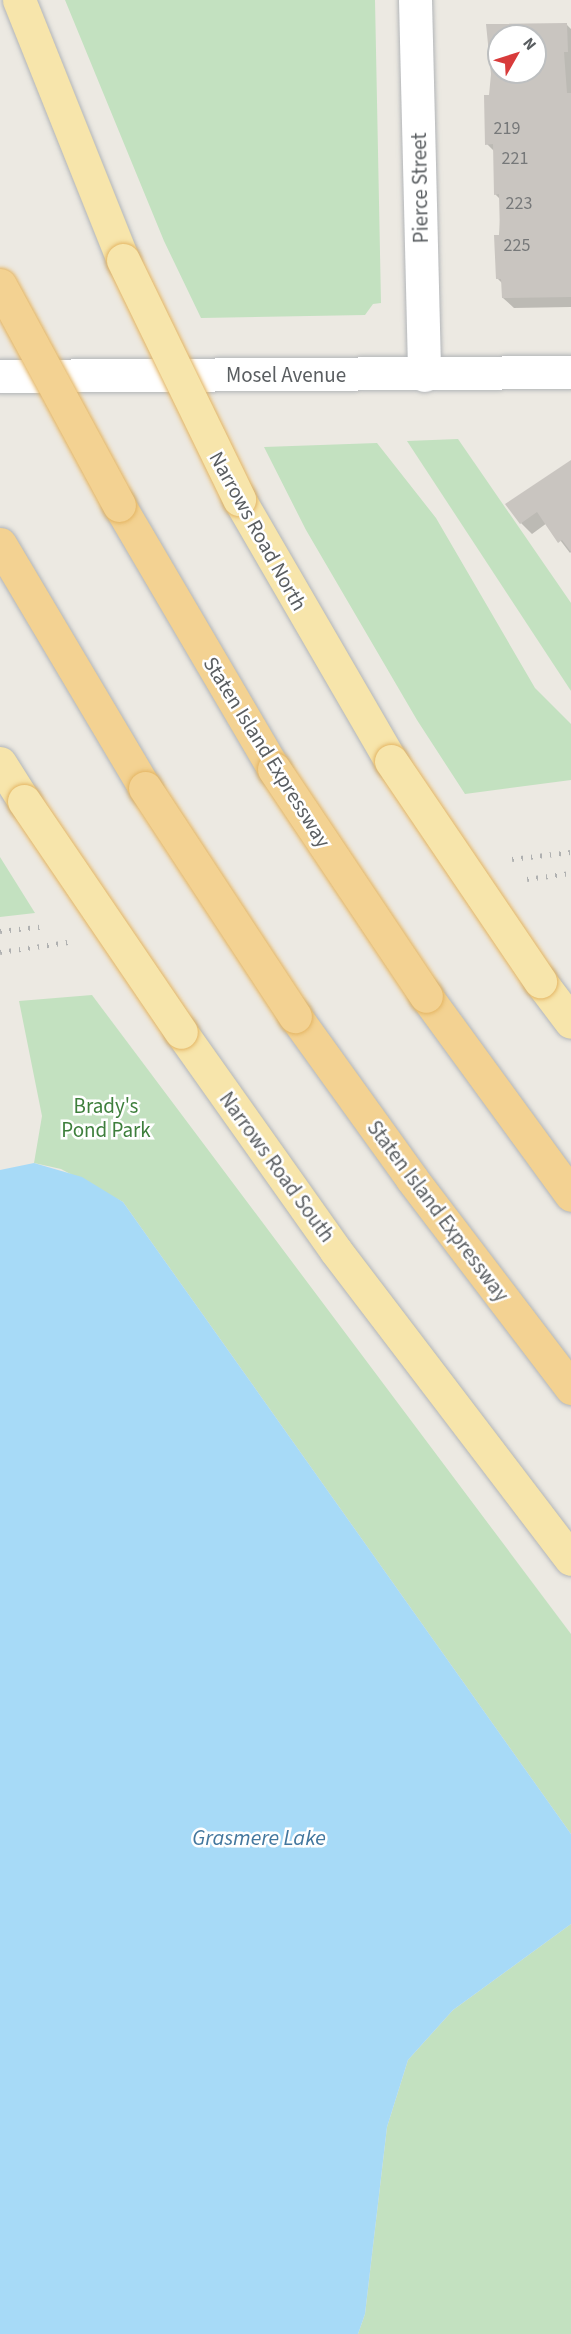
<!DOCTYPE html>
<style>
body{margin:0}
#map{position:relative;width:571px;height:2334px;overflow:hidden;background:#ece9e2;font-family:"Source Sans 3",sans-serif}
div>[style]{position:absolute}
.green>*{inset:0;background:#c3e1c0}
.water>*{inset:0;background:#a7daf7}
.shadow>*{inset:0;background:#0003}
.building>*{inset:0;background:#c9c5c0}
.roads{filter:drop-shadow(0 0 2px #b2b5b8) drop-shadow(0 0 2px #b2b5b8)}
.minor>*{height:33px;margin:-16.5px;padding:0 16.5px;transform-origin:16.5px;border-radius:16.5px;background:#fff}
.tertiary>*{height:33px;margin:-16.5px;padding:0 16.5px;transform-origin:16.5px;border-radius:16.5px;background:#fff}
.primary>*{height:33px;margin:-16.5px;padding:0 16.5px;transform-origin:16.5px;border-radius:16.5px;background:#f7e5ab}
.motorway>*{height:33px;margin:-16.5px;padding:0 16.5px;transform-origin:16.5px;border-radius:16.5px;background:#f3d292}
.rail>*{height:4.5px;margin-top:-2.25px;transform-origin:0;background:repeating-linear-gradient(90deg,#b0b1b1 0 1.5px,transparent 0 9.5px)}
.bridges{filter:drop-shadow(0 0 2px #e4b563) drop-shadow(0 0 2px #e4b563)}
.primary-bridge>*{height:33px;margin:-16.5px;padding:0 16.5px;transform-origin:16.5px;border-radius:16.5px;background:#f7e5ab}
.motorway-bridge>*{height:33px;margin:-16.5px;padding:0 16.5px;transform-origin:16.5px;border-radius:16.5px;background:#f3d292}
span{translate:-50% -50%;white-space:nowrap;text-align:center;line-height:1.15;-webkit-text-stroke:5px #fff;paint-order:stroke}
.number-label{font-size:18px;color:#767879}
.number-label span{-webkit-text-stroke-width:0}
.street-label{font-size:21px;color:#5a5e61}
.park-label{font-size:21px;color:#3e7f3c}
.water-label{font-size:22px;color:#43779e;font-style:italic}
.north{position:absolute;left:487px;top:24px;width:60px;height:60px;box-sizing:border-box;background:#fff;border:2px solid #bdbfc0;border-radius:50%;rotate:51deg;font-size:16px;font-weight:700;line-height:24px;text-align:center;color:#5a5e61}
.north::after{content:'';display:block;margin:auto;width:21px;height:27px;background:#d83b3b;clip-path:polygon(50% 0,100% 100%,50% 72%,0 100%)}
</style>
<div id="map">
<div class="green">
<div style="clip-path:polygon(65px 0,375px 0,381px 303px,373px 304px,365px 315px,201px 318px,164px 241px)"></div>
<div style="clip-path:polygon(458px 439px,571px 603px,571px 691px,407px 441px)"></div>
<div style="clip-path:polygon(377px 443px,436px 518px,535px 688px,571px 724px,571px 780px,465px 794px,417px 720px,306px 530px,264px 447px)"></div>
<div style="clip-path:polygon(0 857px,35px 913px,0 917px)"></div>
<div style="clip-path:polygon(92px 995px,571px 1634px,571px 1834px,123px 1202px,61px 1169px,34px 1163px,42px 1116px,19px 1001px)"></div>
<div style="clip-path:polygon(571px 1924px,571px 2334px,358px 2334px,365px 2314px,387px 2127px,408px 2060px,453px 2010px)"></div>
</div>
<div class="water">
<div style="clip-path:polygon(34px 1163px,82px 1177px,123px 1202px,571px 1834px,571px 1924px,453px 2010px,408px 2060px,387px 2127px,365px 2314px,358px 2334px,0 2334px,0 1170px)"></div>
</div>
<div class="shadow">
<div style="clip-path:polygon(evenodd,566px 24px,571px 29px,571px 307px,514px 308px,503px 298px,503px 284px,497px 278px,501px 200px,495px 194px,494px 151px,487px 144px,493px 74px,488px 26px,566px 24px,499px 36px,535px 36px,535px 72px,499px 72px,499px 36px)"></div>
<div style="clip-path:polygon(571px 462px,571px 552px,570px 553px,547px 523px,532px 534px,521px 523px)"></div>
</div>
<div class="building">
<div style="clip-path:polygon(evenodd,567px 23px,568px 52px,564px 52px,567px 93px,571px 93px,571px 297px,502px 298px,501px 279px,496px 279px,494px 235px,500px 235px,499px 194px,494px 195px,493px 144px,485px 145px,484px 95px,489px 95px,491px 74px,486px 24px,567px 23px,499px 36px,535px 36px,535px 72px,499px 72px,499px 36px)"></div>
<div style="clip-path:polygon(571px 460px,571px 552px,562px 540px,558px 543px,537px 512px,520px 524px,505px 504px)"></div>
</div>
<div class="roads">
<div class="minor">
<div style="left:415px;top:0;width:375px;rotate:88.6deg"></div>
</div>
<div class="tertiary">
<div style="left:0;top:376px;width:571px;rotate:-0.4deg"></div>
</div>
<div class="primary">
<div style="left:19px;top:0;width:280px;rotate:68.2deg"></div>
<div style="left:239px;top:499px;width:303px;rotate:59.9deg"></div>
<div style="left:0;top:763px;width:45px;rotate:57.7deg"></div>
<div style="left:540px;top:981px;width:51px;rotate:52.9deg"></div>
<div style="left:181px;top:1032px;width:268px;rotate:54.7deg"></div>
<div style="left:336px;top:1251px;width:387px;rotate:52.7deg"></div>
</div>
<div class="motorway">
<div style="left:119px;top:505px;width:306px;rotate:59.6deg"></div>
<div style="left:0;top:544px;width:284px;rotate:59.3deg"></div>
<div style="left:426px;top:996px;width:246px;rotate:53.9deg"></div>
<div style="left:295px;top:1016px;width:201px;rotate:54.3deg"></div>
<div style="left:412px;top:1179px;width:263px;rotate:52.7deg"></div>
</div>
</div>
<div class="rail">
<div style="left:512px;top:859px;width:59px;rotate:-6.8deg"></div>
<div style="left:527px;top:879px;width:44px;rotate:-7.8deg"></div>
<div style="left:0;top:931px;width:47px;rotate:-6.1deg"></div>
<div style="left:0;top:952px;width:69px;rotate:-8.4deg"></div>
</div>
<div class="bridges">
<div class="primary-bridge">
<div style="left:123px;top:260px;width:266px;rotate:64.1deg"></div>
<div style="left:391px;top:761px;width:266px;rotate:55.9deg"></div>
<div style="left:24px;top:801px;width:279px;rotate:55.8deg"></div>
</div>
<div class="motorway-bridge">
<div style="left:0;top:285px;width:250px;rotate:61.6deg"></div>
<div style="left:274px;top:769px;width:273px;rotate:56.2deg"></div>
<div style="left:145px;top:788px;width:273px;rotate:56.7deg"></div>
</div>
</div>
<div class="number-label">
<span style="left:507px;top:129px">219</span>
<span style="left:515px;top:159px">221</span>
<span style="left:519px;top:204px">223</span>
<span style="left:517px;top:246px">225</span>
</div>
<div class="street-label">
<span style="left:420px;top:188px;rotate:-91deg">Pierce Street</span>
<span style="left:286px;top:375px">Mosel Avenue</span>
<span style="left:258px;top:531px;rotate:61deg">Narrows Road North</span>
<span style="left:267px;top:752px;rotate:58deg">Staten Island Expressway</span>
<span style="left:277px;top:1167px;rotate:54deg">Narrows Road South</span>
<span style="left:438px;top:1211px;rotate:53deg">Staten Island Expressway</span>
</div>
<div class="park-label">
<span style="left:106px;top:1118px">Brady's<br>Pond Park</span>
</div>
<div class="water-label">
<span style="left:259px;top:1839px">Grasmere Lake</span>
</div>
<div class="north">N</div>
</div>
